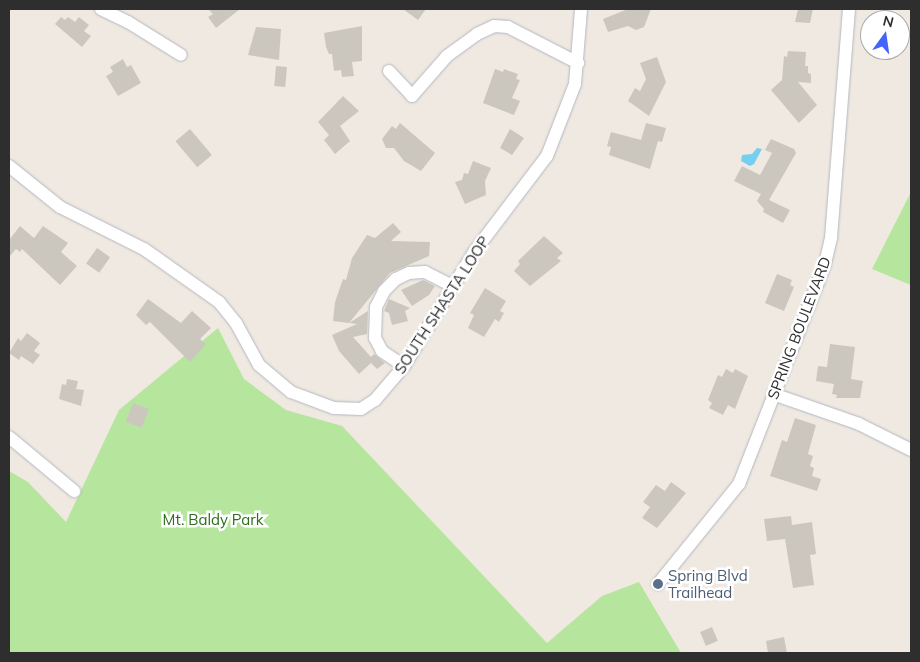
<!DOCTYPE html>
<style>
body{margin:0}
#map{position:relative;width:920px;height:662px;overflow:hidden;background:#efe9e1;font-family:Mulish,sans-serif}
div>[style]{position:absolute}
.green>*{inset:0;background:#b6e59e}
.water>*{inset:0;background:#75cff0}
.building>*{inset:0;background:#cbc7bf;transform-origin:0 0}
.roads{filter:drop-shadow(0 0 1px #b4b7c1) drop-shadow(0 0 1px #b4b7c1)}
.minor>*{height:12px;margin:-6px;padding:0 6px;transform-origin:6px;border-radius:6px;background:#fff}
.dots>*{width:14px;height:14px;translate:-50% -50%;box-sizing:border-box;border:2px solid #fff;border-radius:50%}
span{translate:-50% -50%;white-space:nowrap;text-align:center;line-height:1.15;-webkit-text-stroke:5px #fff;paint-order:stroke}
.street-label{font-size:15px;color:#2e2e2e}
.park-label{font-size:15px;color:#2c6e1b}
.service-label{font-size:15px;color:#4e5e75}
.left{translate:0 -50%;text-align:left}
.frame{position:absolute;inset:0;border:10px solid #2e2e2e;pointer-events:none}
.north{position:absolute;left:860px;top:10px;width:50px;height:50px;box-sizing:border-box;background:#fff;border:1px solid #ababab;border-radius:50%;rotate:14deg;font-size:14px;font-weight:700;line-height:20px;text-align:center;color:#2e2e2e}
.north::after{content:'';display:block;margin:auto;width:18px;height:22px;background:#4264fb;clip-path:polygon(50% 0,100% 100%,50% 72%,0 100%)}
</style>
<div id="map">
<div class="green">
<div style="clip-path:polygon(911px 192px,911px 285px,872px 269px)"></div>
<div style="clip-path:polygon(218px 328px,244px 379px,286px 410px,342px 426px,547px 643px,602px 596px,639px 582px,681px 653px,9px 653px,9px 471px,28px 482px,66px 522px,119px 410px)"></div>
</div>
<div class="water">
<div style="clip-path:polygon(757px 148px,762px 149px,754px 164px,750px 166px,741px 161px,742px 155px,752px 154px)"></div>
</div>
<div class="building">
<div style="clip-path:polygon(208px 9px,240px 9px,216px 28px,208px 17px,213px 14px)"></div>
<div style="clip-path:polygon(403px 9px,426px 9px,418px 20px)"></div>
<div style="clip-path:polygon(628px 9px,651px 9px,644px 27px,636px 30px,628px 26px,608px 32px,603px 19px)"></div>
<div style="clip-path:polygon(798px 9px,813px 9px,810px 23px,795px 22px)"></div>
<div style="clip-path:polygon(61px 17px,65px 20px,68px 17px,75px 22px,79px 17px,89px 25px,84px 31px,91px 36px,82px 47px,55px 24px)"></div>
<div style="clip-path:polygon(362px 26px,362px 61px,352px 62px,354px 76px,342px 77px,341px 70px,334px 71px,332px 54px,329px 54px,326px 47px,324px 33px)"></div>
<div style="clip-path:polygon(256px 27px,281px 29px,279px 60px,248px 55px)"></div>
<div style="clip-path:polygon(788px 51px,806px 52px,805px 66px,808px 66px,808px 73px,811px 74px,811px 83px,798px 82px,817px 105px,799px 123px,771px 90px,782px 80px,784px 56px,787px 57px)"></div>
<div style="clip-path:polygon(657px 57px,666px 82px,649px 116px,628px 101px,635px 88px,640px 91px,646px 79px,640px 63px)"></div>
<div style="clip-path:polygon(123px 59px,127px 67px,131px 65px,141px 83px,118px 96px,106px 76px,113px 72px,110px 67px)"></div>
<div style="left:276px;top:66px;width:11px;height:20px;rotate:5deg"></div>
<div style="clip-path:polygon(495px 69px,503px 72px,504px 69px,518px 74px,516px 79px,520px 80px,512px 98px,520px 101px,514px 115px,483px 103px)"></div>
<div style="clip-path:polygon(343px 96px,359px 111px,340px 126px,350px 141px,335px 154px,324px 140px,329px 135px,318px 122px)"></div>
<div style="clip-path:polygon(400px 123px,435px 153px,421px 171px,404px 161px,394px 148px,386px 148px,382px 139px,392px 126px,396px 129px)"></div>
<div style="clip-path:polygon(646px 123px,666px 128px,662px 142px,658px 141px,650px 169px,609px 155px,611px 147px,607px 146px,611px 132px,641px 140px)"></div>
<div style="left:190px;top:129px;width:34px;height:19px;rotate:50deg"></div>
<div style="clip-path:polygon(510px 129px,524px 138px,512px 155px,500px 148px)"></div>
<div style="clip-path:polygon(771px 139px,794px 149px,796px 153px,769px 200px,790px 210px,783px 223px,763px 212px,764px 209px,757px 201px,761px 194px,734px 181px,742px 166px,760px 175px,772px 153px,765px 150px)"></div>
<div style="clip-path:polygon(473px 161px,491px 168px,485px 181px,486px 195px,465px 204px,455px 182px,462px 180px,464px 173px,468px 174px)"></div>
<div style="clip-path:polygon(393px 223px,401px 232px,391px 241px,430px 242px,429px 256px,390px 273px,349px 323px,333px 321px,335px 302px,343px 279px,346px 280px,352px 258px,367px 235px,375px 238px)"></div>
<div style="clip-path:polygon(20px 226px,34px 238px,43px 226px,68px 243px,61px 252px,77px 266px,60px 285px,22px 249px,20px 252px,16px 249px,9px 257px,9px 240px)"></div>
<div style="clip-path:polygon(544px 236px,563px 253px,557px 258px,561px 261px,530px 286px,514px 271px,520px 264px,518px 261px)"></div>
<div style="left:97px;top:248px;width:16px;height:19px;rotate:35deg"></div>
<div style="clip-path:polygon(777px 274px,792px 280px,790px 285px,794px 287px,784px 311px,765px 303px)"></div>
<div style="clip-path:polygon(423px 280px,435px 286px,429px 295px,412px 306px,401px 290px)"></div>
<div style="clip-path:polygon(485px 288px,506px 301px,500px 311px,504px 313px,499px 322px,495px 319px,484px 337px,468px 328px,474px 315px,470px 313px)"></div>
<div style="clip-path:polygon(148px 299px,181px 323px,192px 311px,211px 328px,200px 339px,206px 344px,190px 362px,150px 322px,146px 325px,136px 315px)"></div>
<div style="clip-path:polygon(389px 299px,410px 308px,405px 311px,408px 321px,392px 325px,389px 313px,384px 311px)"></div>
<div style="clip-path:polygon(368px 311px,367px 334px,353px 337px,371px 357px,374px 354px,385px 363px,377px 369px,371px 363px,359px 374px,339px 351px,332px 335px,357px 324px,349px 323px)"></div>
<div style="clip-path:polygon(27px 333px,40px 343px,34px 351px,40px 355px,33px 364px,21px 356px,19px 360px,9px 353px,18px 338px,21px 341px)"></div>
<div style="clip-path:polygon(830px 344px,855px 347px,851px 379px,863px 381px,860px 398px,836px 398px,837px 395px,832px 394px,834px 384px,816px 381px,818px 366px,827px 367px)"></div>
<div style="clip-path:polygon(726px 369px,733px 373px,735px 369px,748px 376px,735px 409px,728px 405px,723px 415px,709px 408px,712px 403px,708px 400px,718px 375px,722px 377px)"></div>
<div style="clip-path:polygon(67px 379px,78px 381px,76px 389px,84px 390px,81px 406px,59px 399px,62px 384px,66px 385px)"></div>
<div style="left:133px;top:403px;width:17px;height:20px;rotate:21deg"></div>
<div style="clip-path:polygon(795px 418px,816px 425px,808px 454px,813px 456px,810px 466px,814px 468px,812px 476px,821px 479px,817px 491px,770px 476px,782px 440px,787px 442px)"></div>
<div style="clip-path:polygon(671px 482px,686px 493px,657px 528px,642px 518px,650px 507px,643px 502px,656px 485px,665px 491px)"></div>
<div style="clip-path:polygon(791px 516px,792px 525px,812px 522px,816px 554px,810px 555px,814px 585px,793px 588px,785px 539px,767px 541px,764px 519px)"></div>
<div style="left:712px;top:627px;width:15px;height:13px;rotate:67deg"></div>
<div style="clip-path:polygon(784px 637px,787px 653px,768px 653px,766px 641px)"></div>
</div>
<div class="roads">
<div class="minor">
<div style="left:101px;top:9px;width:30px;rotate:26deg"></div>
<div style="left:128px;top:22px;width:62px;rotate:31.9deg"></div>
<div style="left:389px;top:71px;width:34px;rotate:47deg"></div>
<div style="left:412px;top:96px;width:53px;rotate:-48.8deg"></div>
<div style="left:447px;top:56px;width:37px;rotate:-36deg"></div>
<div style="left:477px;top:34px;width:19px;rotate:-25deg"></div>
<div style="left:494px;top:26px;width:14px;rotate:4deg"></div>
<div style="left:508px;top:27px;width:79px;rotate:27.2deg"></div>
<div style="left:9px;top:166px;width:65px;rotate:38.8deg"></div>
<div style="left:60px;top:207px;width:94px;rotate:26.6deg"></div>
<div style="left:144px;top:249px;width:92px;rotate:35.2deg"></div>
<div style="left:219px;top:302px;width:27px;rotate:51deg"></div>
<div style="left:236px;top:323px;width:48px;rotate:61.3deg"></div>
<div style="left:259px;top:365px;width:42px;rotate:40.2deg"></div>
<div style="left:291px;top:392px;width:46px;rotate:20.4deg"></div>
<div style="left:334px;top:408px;width:27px;rotate:2deg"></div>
<div style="left:361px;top:409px;width:17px;rotate:-33deg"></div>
<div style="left:375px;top:400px;width:45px;rotate:-49.5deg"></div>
<div style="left:404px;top:366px;width:134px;rotate:-58.4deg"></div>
<div style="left:474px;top:252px;width:121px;rotate:-52.8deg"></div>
<div style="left:547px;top:156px;width:77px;rotate:-68.7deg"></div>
<div style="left:575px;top:84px;width:75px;rotate:-85.4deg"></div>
<div style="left:404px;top:366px;width:27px;rotate:-146deg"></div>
<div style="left:382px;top:351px;width:15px;rotate:-118deg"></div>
<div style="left:375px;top:338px;width:31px;rotate:-88deg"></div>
<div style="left:376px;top:307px;width:18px;rotate:-63deg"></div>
<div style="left:384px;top:291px;width:17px;rotate:-45deg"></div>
<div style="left:396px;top:279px;width:14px;rotate:-25deg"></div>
<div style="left:409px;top:273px;width:16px;rotate:-4deg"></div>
<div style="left:425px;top:272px;width:30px;rotate:27deg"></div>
<div style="left:773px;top:394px;width:91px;rotate:19.2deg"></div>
<div style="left:859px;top:424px;width:58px;rotate:26.6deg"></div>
<div style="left:9px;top:437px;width:85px;rotate:39.7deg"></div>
<div style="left:658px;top:584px;width:129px;rotate:-51deg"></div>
<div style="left:739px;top:484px;width:236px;rotate:-68.6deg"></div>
<div style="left:825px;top:264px;width:27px;rotate:-77deg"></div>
<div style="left:831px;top:238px;width:230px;rotate:-85.5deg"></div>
</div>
</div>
<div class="dots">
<div style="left:658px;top:584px;background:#5c6f8a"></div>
</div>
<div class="street-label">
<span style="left:442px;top:305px;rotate:-57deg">SOUTH SHASTA LOOP</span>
<span style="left:799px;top:328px;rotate:-69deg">SPRING BOULEVARD</span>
</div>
<div class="park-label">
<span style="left:213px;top:520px">Mt. Baldy Park</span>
</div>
<div class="service-label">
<span class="left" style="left:668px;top:584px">Spring Blvd<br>Trailhead</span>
</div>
<div class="frame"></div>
<div class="north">N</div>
</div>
